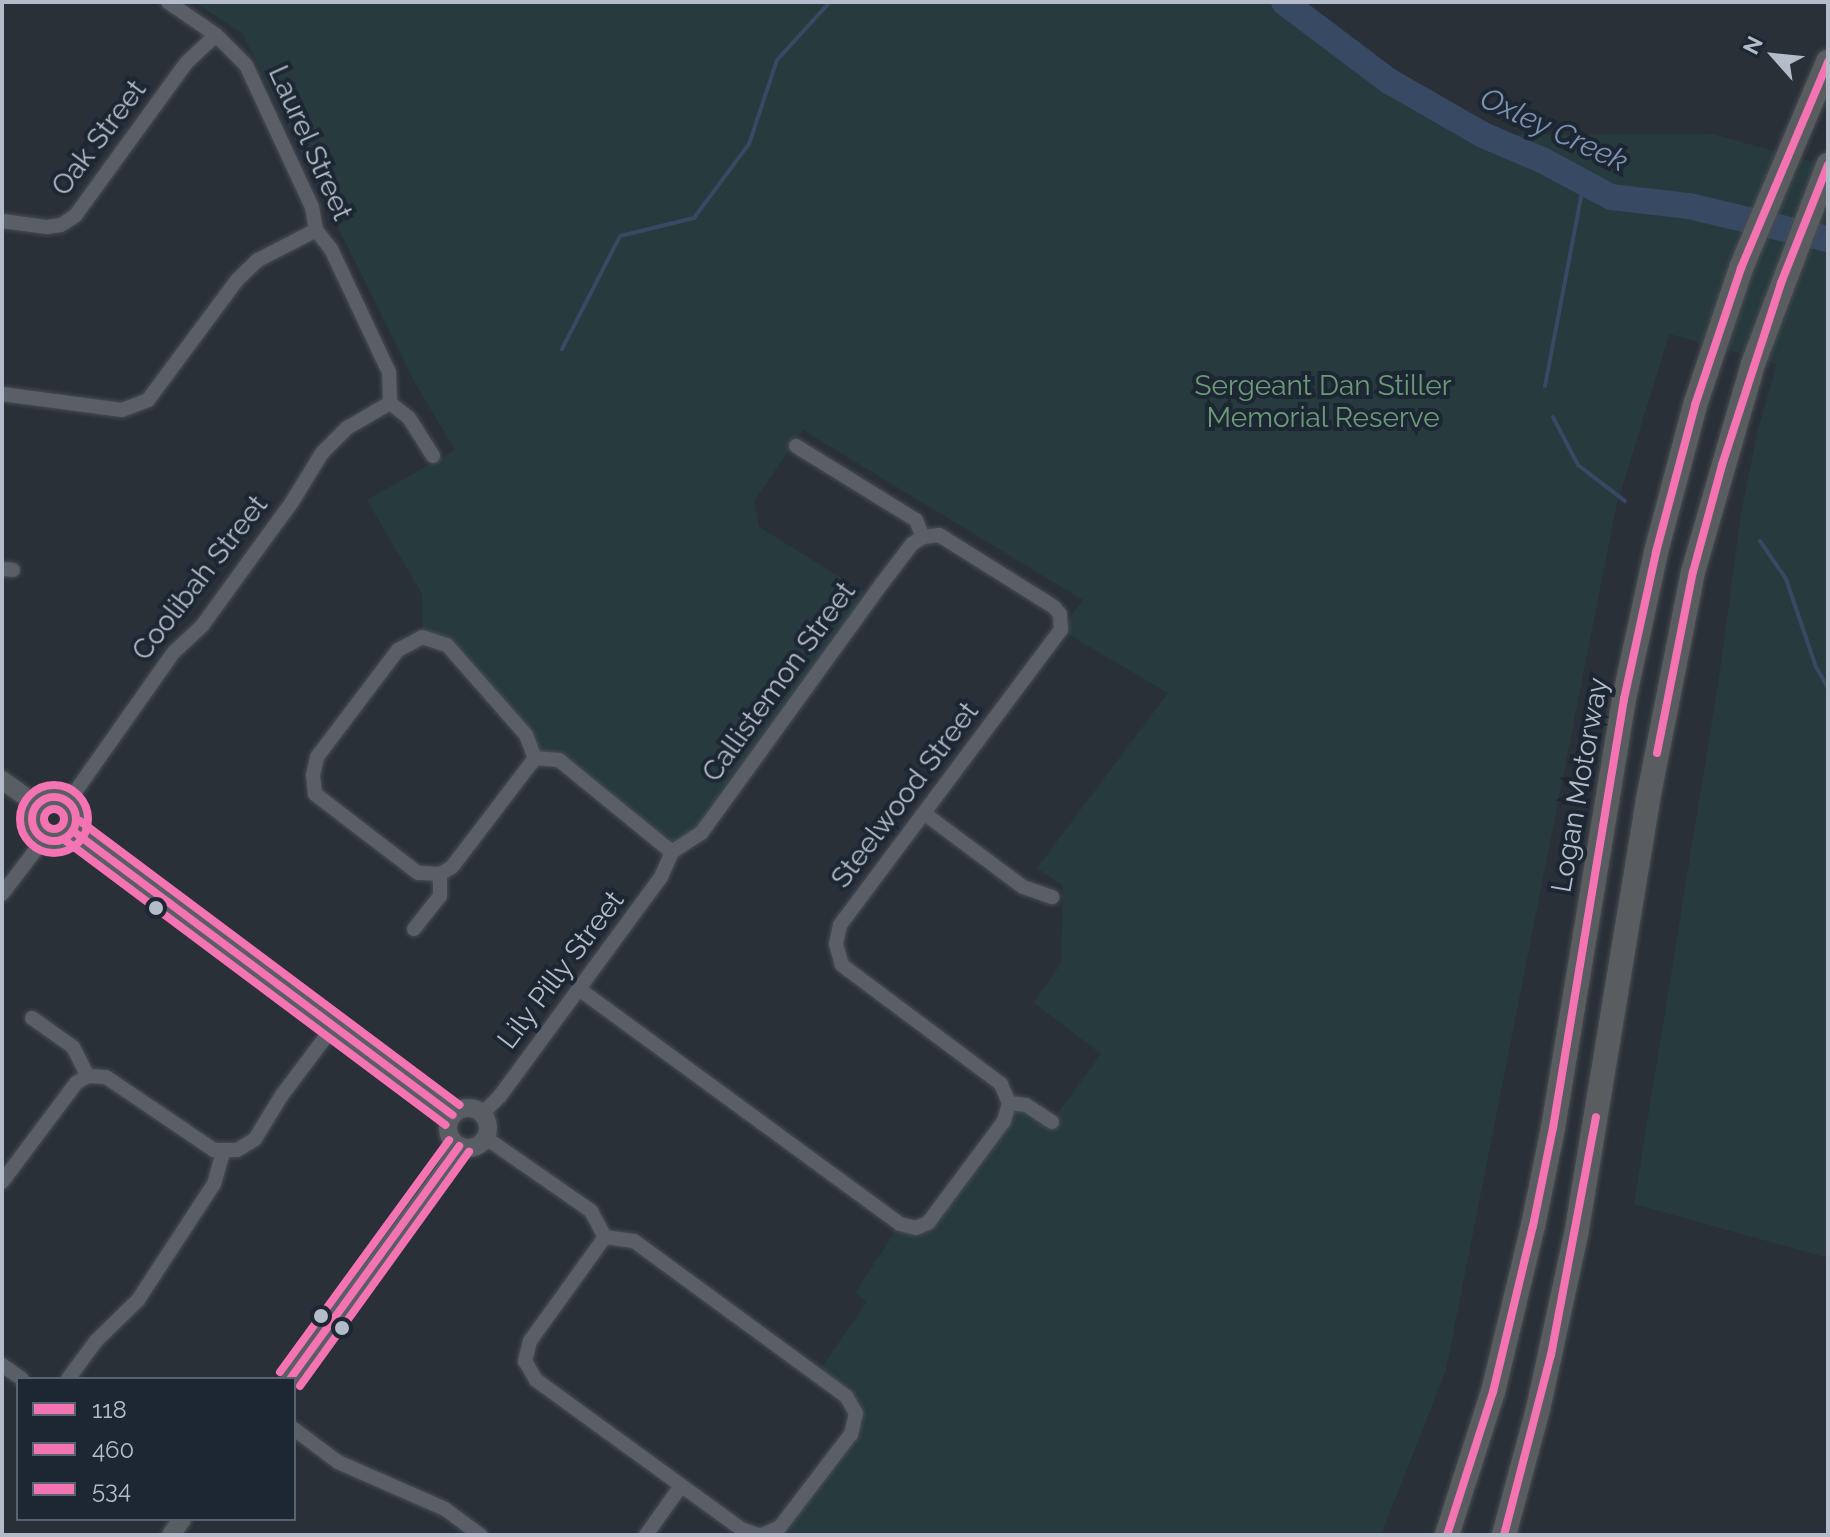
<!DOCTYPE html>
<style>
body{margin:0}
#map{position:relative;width:1830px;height:1537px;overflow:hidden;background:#2a3038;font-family:Raleway,sans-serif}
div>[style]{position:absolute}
.green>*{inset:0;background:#273a3e}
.stream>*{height:4px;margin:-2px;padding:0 2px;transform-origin:2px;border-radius:2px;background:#384963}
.river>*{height:26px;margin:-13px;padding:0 13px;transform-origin:13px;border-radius:13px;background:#384963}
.roads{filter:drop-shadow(0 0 2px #484c53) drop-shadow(0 0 2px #484c53)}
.street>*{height:14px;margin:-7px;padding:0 7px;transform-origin:7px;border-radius:7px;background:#5a5e66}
.secondary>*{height:18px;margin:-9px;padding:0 9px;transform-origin:9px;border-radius:9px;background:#595d64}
.secondary>.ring{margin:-9px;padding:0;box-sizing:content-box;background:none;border:18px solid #595d64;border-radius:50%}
.highway>*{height:24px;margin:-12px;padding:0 12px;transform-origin:12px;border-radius:12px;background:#5a5d60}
.bus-1>*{height:8px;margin:-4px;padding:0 4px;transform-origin:4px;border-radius:4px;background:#f373b3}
.bus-1>.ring{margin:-4px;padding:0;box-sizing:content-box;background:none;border:8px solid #f373b3;border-radius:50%}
.bus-2>*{height:8px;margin:-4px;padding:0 4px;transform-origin:4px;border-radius:4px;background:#f373b3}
.bus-2>.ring{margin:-4px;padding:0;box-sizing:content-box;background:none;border:8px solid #f373b3;border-radius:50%}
.bus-3>*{height:8px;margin:-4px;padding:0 4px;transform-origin:4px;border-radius:4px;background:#f373b3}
.bus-3>.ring{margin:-4px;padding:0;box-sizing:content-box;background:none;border:8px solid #f373b3;border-radius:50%}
.dots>*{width:22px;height:22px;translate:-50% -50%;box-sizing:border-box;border:4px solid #1d2633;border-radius:50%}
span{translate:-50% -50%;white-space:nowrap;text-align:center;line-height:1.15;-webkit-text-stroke:8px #1d2633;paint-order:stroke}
.street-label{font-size:28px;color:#b4bcc9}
.park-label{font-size:28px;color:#6b9a76}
.water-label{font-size:30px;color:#7c92b1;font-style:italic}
.frame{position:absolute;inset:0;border:4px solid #b4bcc9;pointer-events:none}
.legend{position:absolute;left:16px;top:1377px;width:280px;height:144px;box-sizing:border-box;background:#1d2633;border:2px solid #59626f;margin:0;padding:10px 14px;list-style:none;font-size:24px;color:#b4bcc9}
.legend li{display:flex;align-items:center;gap:16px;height:40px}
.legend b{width:40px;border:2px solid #59626f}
.north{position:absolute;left:1734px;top:16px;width:80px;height:80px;-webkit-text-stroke:6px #1d2633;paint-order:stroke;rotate:297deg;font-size:22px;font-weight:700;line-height:32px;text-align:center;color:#b4bcc9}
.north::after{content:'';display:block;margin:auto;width:28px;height:36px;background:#b4bcc9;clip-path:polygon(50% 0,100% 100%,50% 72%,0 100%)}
</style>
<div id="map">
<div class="green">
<div style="clip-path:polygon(194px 2px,1284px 2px,1389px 81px,1483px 135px,1713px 134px,1828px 166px,1828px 1258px,1634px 1204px,1720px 671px,1741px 513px,1758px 429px,1777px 364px,1669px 334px,1616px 508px,1446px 1370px,1381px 1535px,762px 1535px,780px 1527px,851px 1434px,856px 1413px,817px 1374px,867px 1302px,855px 1293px,900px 1224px,916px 1228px,1009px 1103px,1052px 1121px,1101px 1054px,1034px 1003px,1061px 963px,1063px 886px,1037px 868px,1168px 693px,1061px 630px,1083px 600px,803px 430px,754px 501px,759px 527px,872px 597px,701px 833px,672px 852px,559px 760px,535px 758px,447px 645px,422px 637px,422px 594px,367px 500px,455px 450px,415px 383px,242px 33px)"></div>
</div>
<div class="stream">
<div style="left:562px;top:349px;width:127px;rotate:-62.8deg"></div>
<div style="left:620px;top:236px;width:76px;rotate:-13.7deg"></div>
<div style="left:694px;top:218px;width:92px;rotate:-53.4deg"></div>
<div style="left:749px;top:144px;width:89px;rotate:-71.6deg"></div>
<div style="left:777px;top:60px;width:79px;rotate:-47.6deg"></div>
<div style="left:1545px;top:386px;width:208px;rotate:-79.2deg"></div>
<div style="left:1553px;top:417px;width:54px;rotate:62.5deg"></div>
<div style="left:1578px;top:465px;width:59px;rotate:37.5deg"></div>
<div style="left:1760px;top:541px;width:46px;rotate:55.6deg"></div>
<div style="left:1786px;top:579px;width:93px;rotate:71.2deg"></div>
<div style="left:1816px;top:667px;width:24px;rotate:60deg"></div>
</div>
<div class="river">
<div style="left:1284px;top:2px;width:131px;rotate:37deg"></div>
<div style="left:1389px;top:81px;width:108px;rotate:29.9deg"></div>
<div style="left:1483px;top:135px;width:64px;rotate:23deg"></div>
<div style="left:1542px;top:160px;width:78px;rotate:28.2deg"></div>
<div style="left:1611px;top:197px;width:79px;rotate:6.6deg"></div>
<div style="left:1689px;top:206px;width:143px;rotate:13.4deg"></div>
</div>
<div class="roads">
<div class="street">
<div style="left:168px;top:2px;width:58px;rotate:34.5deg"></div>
<div style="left:216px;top:35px;width:42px;rotate:45deg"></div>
<div style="left:246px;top:65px;width:157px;rotate:65.1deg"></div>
<div style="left:312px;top:207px;width:23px;rotate:80deg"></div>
<div style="left:316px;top:230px;width:24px;rotate:52deg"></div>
<div style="left:331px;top:249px;width:136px;rotate:64.8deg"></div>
<div style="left:389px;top:372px;width:31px;rotate:88deg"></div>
<div style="left:390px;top:403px;width:24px;rotate:38deg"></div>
<div style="left:409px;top:418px;width:45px;rotate:57.7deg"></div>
<div style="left:2px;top:221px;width:45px;rotate:7.6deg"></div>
<div style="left:47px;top:227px;width:14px;rotate:-8deg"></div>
<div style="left:61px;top:225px;width:17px;rotate:-33deg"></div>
<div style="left:75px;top:216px;width:189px;rotate:-54deg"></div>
<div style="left:186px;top:63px;width:41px;rotate:-43deg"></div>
<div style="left:2px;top:394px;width:121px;rotate:7.6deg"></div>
<div style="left:122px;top:410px;width:28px;rotate:-21deg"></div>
<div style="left:148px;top:400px;width:149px;rotate:-53.4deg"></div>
<div style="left:237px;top:280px;width:29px;rotate:-44deg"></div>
<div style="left:258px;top:260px;width:65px;rotate:-27.3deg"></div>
<div style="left:796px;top:446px;width:141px;rotate:31.7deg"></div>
<div style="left:916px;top:520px;width:18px;rotate:68deg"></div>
<div style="left:2px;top:569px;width:11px;rotate:5deg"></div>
<div style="left:535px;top:758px;width:137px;rotate:127.3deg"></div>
<div style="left:452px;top:867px;width:14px;rotate:150deg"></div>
<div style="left:440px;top:874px;width:22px;rotate:-177deg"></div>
<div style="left:418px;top:873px;width:130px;rotate:-142.5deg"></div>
<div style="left:315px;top:794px;width:19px;rotate:-96deg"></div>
<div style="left:313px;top:775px;width:18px;rotate:-77deg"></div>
<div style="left:317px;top:757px;width:134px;rotate:-52.9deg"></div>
<div style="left:398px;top:650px;width:27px;rotate:-28deg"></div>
<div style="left:422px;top:637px;width:26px;rotate:18deg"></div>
<div style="left:447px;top:645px;width:120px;rotate:48.7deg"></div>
<div style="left:526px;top:735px;width:25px;rotate:69deg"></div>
<div style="left:535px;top:758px;width:24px;rotate:5deg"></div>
<div style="left:559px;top:760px;width:146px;rotate:39.2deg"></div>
<div style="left:68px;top:802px;width:182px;rotate:-54.8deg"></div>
<div style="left:173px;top:653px;width:40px;rotate:-43deg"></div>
<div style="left:202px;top:626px;width:44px;rotate:-54.2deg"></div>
<div style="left:228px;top:590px;width:109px;rotate:-54deg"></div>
<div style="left:292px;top:502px;width:57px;rotate:-58.5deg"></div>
<div style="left:322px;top:453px;width:35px;rotate:-45deg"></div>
<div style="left:347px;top:428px;width:50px;rotate:-30.2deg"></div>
<div style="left:925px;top:814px;width:122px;rotate:36.7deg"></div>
<div style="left:1023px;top:887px;width:31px;rotate:19deg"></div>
<div style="left:2px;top:894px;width:69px;rotate:-52.6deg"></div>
<div style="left:414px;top:929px;width:42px;rotate:-51.8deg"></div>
<div style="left:440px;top:896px;width:22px;rotate:-90deg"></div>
<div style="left:579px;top:989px;width:398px;rotate:36.2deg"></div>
<div style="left:900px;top:1224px;width:16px;rotate:14deg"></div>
<div style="left:916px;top:1228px;width:13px;rotate:-23deg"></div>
<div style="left:928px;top:1223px;width:127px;rotate:-53.3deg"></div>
<div style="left:1004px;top:1121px;width:19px;rotate:-74deg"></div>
<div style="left:1009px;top:1103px;width:21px;rotate:-113deg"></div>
<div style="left:1001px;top:1084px;width:199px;rotate:-143.2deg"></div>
<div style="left:842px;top:965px;width:22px;rotate:-106deg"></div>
<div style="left:836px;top:944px;width:19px;rotate:-78deg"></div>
<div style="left:840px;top:925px;width:369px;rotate:-53.2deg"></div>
<div style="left:1061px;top:630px;width:16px;rotate:-94deg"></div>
<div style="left:1060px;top:614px;width:9px;rotate:-131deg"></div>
<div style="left:1054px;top:607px;width:136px;rotate:-147.9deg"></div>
<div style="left:939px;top:535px;width:16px;rotate:173deg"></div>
<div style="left:923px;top:537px;width:13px;rotate:148deg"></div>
<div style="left:912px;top:544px;width:48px;rotate:127.3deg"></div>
<div style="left:883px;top:582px;width:310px;rotate:125.9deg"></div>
<div style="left:701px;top:833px;width:35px;rotate:147deg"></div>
<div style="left:32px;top:1018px;width:50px;rotate:35.3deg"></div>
<div style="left:73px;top:1047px;width:33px;rotate:63deg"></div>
<div style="left:1009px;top:1103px;width:17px;rotate:7deg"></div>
<div style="left:1026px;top:1105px;width:31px;rotate:33deg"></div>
<div style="left:483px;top:1113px;width:24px;rotate:-45deg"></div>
<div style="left:500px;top:1096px;width:272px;rotate:-53.7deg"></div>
<div style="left:661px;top:877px;width:27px;rotate:-66deg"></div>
<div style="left:486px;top:1138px;width:128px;rotate:34.8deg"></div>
<div style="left:591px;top:1211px;width:30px;rotate:62deg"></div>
<div style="left:605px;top:1237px;width:29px;rotate:8deg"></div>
<div style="left:634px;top:1241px;width:263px;rotate:36.2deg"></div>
<div style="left:846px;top:1396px;width:20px;rotate:60deg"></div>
<div style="left:856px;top:1413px;width:22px;rotate:103deg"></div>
<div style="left:851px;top:1434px;width:117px;rotate:127.4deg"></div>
<div style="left:780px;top:1527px;width:20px;rotate:156deg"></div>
<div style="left:2px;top:1182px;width:124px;rotate:-53.2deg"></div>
<div style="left:76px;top:1083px;width:14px;rotate:-30deg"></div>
<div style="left:88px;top:1076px;width:18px;rotate:3deg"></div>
<div style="left:106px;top:1077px;width:130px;rotate:34.1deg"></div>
<div style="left:214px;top:1150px;width:23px"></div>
<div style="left:237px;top:1150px;width:21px;rotate:-31deg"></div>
<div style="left:255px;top:1139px;width:52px;rotate:-58.5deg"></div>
<div style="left:282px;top:1095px;width:86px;rotate:-53deg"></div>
<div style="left:605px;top:1237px;width:128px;rotate:125.8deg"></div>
<div style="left:530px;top:1341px;width:21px;rotate:104deg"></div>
<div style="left:525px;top:1361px;width:22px;rotate:60deg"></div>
<div style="left:536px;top:1380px;width:253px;rotate:36deg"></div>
<div style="left:741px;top:1529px;width:18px;rotate:19deg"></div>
<div style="left:2px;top:1365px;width:24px;rotate:35deg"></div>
<div style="left:68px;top:1379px;width:47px;rotate:-53.6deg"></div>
<div style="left:96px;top:1341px;width:59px;rotate:-44.3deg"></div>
<div style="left:138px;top:1300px;width:139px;rotate:-56.8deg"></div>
<div style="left:214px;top:1184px;width:32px;rotate:-74deg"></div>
<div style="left:294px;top:1429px;width:55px;rotate:36.9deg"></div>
<div style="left:338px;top:1462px;width:117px;rotate:23.7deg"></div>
<div style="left:445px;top:1509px;width:44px;rotate:36.6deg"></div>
<div style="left:646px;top:1535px;width:60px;rotate:-54.5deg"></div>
</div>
<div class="secondary">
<div style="left:2px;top:780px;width:43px;rotate:35.5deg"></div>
<div class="ring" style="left:32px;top:797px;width:26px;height:26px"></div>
<div style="left:73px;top:831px;width:474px;rotate:36.8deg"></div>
<div class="ring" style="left:448px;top:1108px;width:22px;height:22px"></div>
<div style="left:290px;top:1379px;width:259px;rotate:-53.5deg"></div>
<div style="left:444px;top:1171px;width:29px;rotate:-59deg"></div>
<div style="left:171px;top:1535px;width:19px;rotate:-55deg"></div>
</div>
<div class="highway">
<div style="left:1447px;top:1535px;width:150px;rotate:-72.2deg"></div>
<div style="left:1493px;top:1392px;width:171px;rotate:-76.5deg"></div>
<div style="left:1533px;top:1226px;width:100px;rotate:-78.5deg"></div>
<div style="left:1553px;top:1128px;width:435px;rotate:-80.6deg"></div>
<div style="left:1624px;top:699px;width:150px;rotate:-77.7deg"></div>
<div style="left:1656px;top:552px;width:152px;rotate:-75.1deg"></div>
<div style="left:1695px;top:405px;width:145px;rotate:-71.4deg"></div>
<div style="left:1741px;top:268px;width:224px;rotate:-67.1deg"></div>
<div style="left:1504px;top:1535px;width:131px;rotate:-74.9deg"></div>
<div style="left:1538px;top:1409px;width:178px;rotate:-77.7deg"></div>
<div style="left:1576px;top:1235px;width:442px;rotate:-80.6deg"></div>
<div style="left:1648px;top:799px;width:231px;rotate:-78.8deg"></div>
<div style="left:1693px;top:572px;width:216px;rotate:-73.9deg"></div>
<div style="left:1753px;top:364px;width:213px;rotate:-69.3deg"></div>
</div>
</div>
<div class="bus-1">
<div style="left:1657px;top:753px;width:185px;rotate:-78.8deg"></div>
<div style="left:1693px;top:572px;width:111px;rotate:-74.8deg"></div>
<div style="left:1722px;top:465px;width:191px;rotate:-72deg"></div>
<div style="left:1781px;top:283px;width:127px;rotate:-68.3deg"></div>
<div class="ring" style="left:32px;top:797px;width:36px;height:36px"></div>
<div style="left:73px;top:831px;width:474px;rotate:36.8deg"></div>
<div style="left:290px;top:1379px;width:288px;rotate:-54deg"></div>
<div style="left:1447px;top:1535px;width:150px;rotate:-72.2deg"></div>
<div style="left:1493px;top:1392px;width:171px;rotate:-76.5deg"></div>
<div style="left:1533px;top:1226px;width:100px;rotate:-78.5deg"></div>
<div style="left:1553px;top:1128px;width:435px;rotate:-80.6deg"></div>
<div style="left:1624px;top:699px;width:150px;rotate:-77.7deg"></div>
<div style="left:1656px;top:552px;width:152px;rotate:-75.1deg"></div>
<div style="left:1695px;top:405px;width:145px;rotate:-71.4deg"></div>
<div style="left:1741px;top:268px;width:224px;rotate:-67.1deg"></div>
<div style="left:1504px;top:1535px;width:186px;rotate:-75.4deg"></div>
<div style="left:1551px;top:1355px;width:242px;rotate:-79.3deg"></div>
</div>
<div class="bus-2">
<div class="ring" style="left:20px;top:785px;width:60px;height:60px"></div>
<div style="left:66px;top:841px;width:474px;rotate:36.8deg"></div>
<div style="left:300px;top:1386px;width:289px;rotate:-54.2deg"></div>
</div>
<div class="bus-3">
<div class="ring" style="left:44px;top:809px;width:12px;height:12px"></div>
<div style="left:80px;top:821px;width:474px;rotate:36.8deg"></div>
<div style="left:280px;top:1372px;width:287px;rotate:-53.9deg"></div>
</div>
<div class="dots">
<div style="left:156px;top:908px;background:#b4bcc9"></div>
<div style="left:321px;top:1316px;background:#b4bcc9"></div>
<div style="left:342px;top:1328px;background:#b4bcc9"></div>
</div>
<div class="street-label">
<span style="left:99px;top:138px;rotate:-53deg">Oak Street</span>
<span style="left:310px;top:143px;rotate:66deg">Laurel Street</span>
<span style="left:200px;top:578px;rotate:-52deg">Coolibah Street</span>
<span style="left:779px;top:682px;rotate:-54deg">Callistemon Street</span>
<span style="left:1580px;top:785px;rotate:-80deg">Logan Motorway</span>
<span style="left:905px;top:795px;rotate:-53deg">Steelwood Street</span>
<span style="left:561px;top:970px;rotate:-53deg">Lily Pilly Street</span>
</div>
<div class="park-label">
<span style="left:1323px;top:402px">Sergeant Dan Stiller<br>Memorial Reserve</span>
</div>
<div class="water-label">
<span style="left:1554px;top:130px;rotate:25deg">Oxley Creek</span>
</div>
<div class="frame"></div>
<ul class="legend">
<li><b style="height:10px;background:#f373b3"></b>118</li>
<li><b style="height:10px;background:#f373b3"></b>460</li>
<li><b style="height:10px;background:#f373b3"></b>534</li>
</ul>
<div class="north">N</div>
</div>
